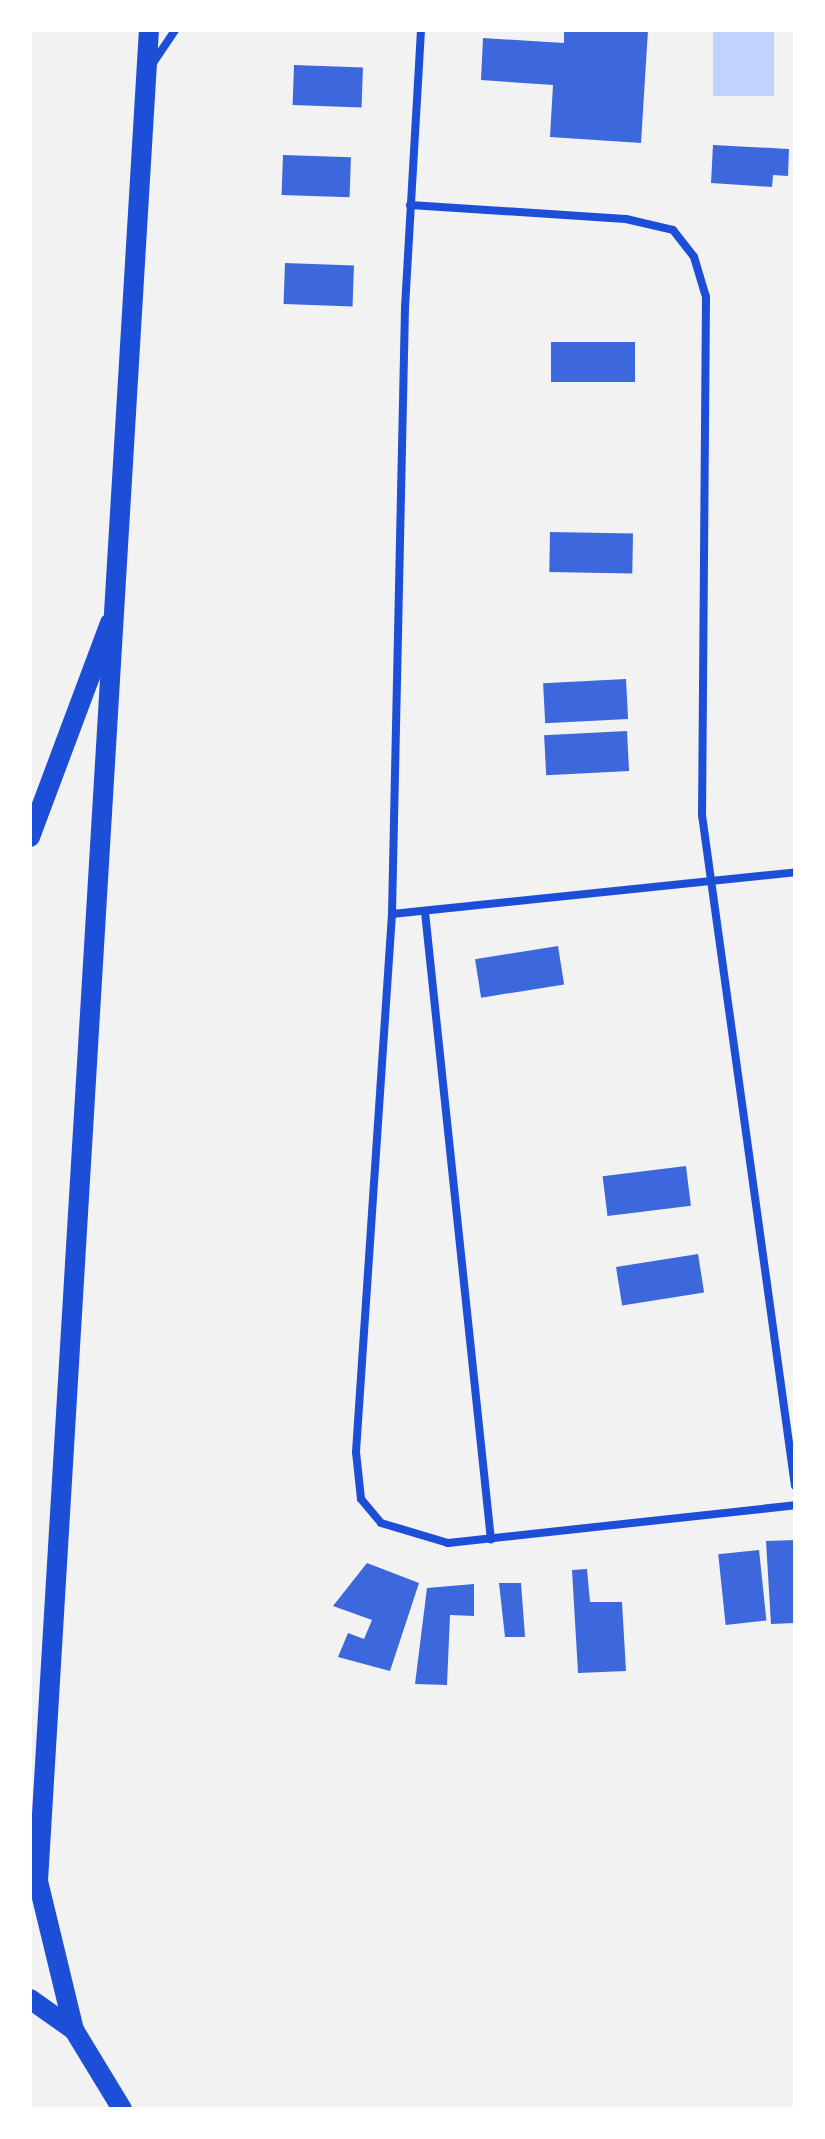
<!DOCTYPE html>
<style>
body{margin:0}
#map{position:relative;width:825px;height:2139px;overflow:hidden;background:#f2f2f2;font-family:"Alegreya Sans",sans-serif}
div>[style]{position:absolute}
.water>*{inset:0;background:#bfd3fe;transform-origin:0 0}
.building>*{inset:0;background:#3d67dc;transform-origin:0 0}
.minor>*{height:8px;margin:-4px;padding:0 4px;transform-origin:4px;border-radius:4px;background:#1d4ed8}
.primary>*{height:20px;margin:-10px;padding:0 10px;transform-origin:10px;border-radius:10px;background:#1d4ed8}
span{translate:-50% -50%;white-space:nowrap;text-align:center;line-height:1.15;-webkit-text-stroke:8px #fff;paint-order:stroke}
.frame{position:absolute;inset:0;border:32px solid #fff;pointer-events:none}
</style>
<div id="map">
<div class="water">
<div style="left:713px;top:30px;width:61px;height:66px"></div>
</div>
<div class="building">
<div style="clip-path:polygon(564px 30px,648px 30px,641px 143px,550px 137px,553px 85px,481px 80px,483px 38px,564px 43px)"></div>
<div style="left:294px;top:65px;width:69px;height:40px;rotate:2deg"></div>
<div style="clip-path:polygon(713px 145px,789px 149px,788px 176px,773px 175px,772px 187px,711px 183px)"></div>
<div style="left:283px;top:155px;width:68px;height:40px;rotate:2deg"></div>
<div style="left:285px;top:263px;width:69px;height:41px;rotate:2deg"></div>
<div style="left:635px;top:342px;width:40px;height:84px;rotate:90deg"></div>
<div style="left:550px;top:532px;width:83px;height:40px;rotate:1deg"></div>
<div style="left:626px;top:679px;width:40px;height:83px;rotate:87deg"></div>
<div style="left:627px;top:731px;width:40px;height:83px;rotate:87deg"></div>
<div style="left:558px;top:946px;width:39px;height:84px;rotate:81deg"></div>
<div style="left:686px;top:1166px;width:40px;height:84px;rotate:83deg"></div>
<div style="left:698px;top:1254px;width:39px;height:83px;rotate:81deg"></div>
<div style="clip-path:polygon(795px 1540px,795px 1623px,771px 1624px,766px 1541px)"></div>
<div style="left:759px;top:1550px;width:71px;height:41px;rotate:84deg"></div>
<div style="clip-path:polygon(367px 1563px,419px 1583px,390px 1671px,338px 1657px,348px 1633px,364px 1639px,372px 1620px,333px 1606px)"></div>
<div style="clip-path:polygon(587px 1569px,590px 1602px,622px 1602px,626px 1671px,578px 1673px,572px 1570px)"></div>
<div style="clip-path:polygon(499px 1583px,521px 1583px,525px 1637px,505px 1637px)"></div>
<div style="clip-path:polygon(474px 1584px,474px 1616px,450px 1615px,447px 1685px,415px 1684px,427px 1588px)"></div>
</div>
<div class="minor">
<div style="left:421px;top:30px;width:278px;rotate:93.3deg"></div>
<div style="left:405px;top:308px;width:606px;rotate:91.23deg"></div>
<div style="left:392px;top:914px;width:539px;rotate:93.83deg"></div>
<div style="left:356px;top:1452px;width:47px;rotate:83.9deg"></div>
<div style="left:361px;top:1499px;width:31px;rotate:50deg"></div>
<div style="left:381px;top:1523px;width:70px;rotate:16.6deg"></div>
<div style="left:448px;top:1543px;width:349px;rotate:-6.2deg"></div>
<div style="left:153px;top:63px;width:40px;rotate:-56deg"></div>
<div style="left:410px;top:205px;width:216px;rotate:3.7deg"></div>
<div style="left:626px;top:219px;width:48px;rotate:13.2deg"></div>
<div style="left:673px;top:230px;width:34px;rotate:52deg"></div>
<div style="left:694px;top:257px;width:42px;rotate:73.3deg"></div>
<div style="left:706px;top:297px;width:518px;rotate:90.44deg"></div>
<div style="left:702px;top:815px;width:677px;rotate:82.11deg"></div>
<div style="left:425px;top:912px;width:631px;rotate:84deg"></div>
<div style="left:392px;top:914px;width:405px;rotate:-5.9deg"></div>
</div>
<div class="primary">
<div style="left:30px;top:837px;width:228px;rotate:-69.5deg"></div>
<div style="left:30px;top:1999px;width:54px;rotate:35.2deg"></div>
<div style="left:74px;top:2030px;width:92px;rotate:58.7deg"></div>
<div style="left:74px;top:2030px;width:153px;rotate:-103.6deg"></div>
<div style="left:38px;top:1881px;width:1854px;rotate:-86.57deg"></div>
</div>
<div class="frame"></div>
</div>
